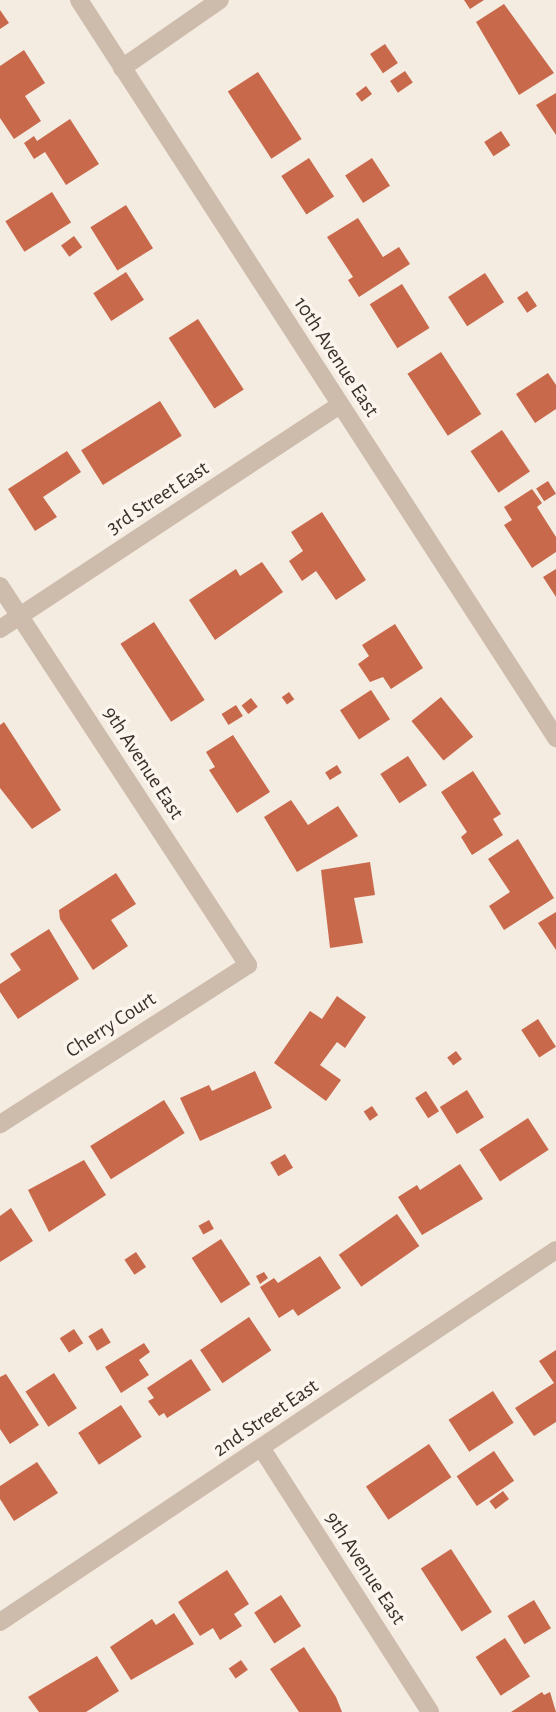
<!DOCTYPE html>
<style>
body{margin:0}
#map{position:relative;width:556px;height:1712px;overflow:hidden;background:#f4ebe1;font-family:"Alegreya Sans",sans-serif}
div>[style]{position:absolute}
.building>*{inset:0;background:#c8694b;transform-origin:0 0}
.minor>*{height:18px;margin:-9px;padding:0 9px;transform-origin:9px;border-radius:9px;background:#cdbbac}
span{translate:-50% -50%;white-space:nowrap;text-align:center;line-height:1.15;-webkit-text-stroke:7px #fbf5ee;paint-order:stroke}
.street-label{font-size:21px;color:#3b302b}
</style>
<div id="map">
<div class="building">
<div style="clip-path:polygon(464px 0,484px 0,470px 9px)"></div>
<div style="clip-path:polygon(504px 4px,554px 73px,519px 95px,476px 22px)"></div>
<div style="clip-path:polygon(0 10px,9px 23px,0 29px)"></div>
<div style="left:385px;top:44px;width:23px;height:18px;rotate:56deg"></div>
<div style="clip-path:polygon(24px 50px,45px 83px,25px 96px,41px 121px,14px 139px,0 118px,0 66px)"></div>
<div style="left:405px;top:71px;width:14px;height:18px;rotate:56deg"></div>
<div style="left:258px;top:72px;width:80px;height:36px;rotate:57deg"></div>
<div style="left:366px;top:86px;width:10px;height:13px;rotate:53deg"></div>
<div style="clip-path:polygon(556px 93px,556px 135px,536px 105px)"></div>
<div style="clip-path:polygon(70px 119px,99px 164px,66px 185px,45px 152px,34px 159px,24px 143px,34px 136px,37px 141px)"></div>
<div style="left:501px;top:131px;width:17px;height:20px;rotate:57deg"></div>
<div style="left:309px;top:158px;width:46px;height:33px;rotate:57deg"></div>
<div style="left:372px;top:158px;width:33px;height:32px;rotate:57deg"></div>
<div style="left:52px;top:192px;width:36px;height:55px;rotate:58deg"></div>
<div style="left:126px;top:205px;width:51px;height:42px;rotate:58deg"></div>
<div style="clip-path:polygon(358px 218px,383px 257px,399px 247px,410px 264px,359px 297px,348px 280px,353px 277px,327px 237px)"></div>
<div style="left:74px;top:236px;width:14px;height:16px;rotate:54deg"></div>
<div style="left:126px;top:272px;width:33px;height:39px;rotate:57deg"></div>
<div style="left:485px;top:273px;width:35px;height:44px;rotate:57deg"></div>
<div style="left:402px;top:284px;width:52px;height:38px;rotate:58deg"></div>
<div style="left:527px;top:291px;width:18px;height:12px;rotate:56deg"></div>
<div style="left:198px;top:319px;width:84px;height:35px;rotate:57deg"></div>
<div style="left:441px;top:352px;width:74px;height:40px;rotate:57deg"></div>
<div style="clip-path:polygon(548px 373px,556px 385px,556px 409px,535px 423px,516px 394px)"></div>
<div style="left:160px;top:401px;width:41px;height:93px;rotate:58deg"></div>
<div style="left:502px;top:430px;width:50px;height:38px;rotate:56deg"></div>
<div style="clip-path:polygon(67px 451px,81px 472px,43px 497px,57px 517px,35px 531px,8px 489px)"></div>
<div style="left:548px;top:481px;width:15px;height:14px;rotate:58deg"></div>
<div style="clip-path:polygon(532px 489px,542px 503px,537px 507px,556px 537px,556px 552px,532px 568px,504px 525px,512px 520px,504px 507px)"></div>
<div style="clip-path:polygon(322px 512px,366px 580px,336px 600px,316px 571px,302px 581px,289px 561px,303px 551px,291px 532px)"></div>
<div style="clip-path:polygon(262px 562px,283px 592px,215px 640px,189px 600px,236px 569px,240px 576px)"></div>
<div style="clip-path:polygon(556px 569px,556px 597px,543px 577px)"></div>
<div style="left:154px;top:622px;width:93px;height:40px;rotate:57deg"></div>
<div style="clip-path:polygon(395px 624px,423px 668px,391px 689px,383px 677px,370px 682px,358px 664px,369px 656px,362px 645px)"></div>
<div style="left:371px;top:690px;width:35px;height:37px;rotate:57deg"></div>
<div style="left:289px;top:692px;width:9px;height:9px;rotate:54deg"></div>
<div style="left:441px;top:697px;width:51px;height:38px;rotate:51deg"></div>
<div style="left:251px;top:698px;width:11px;height:12px;rotate:52deg"></div>
<div style="left:236px;top:705px;width:13px;height:17px;rotate:58deg"></div>
<div style="clip-path:polygon(4px 722px,61px 810px,32px 829px,0 788px,0 725px)"></div>
<div style="clip-path:polygon(233px 735px,270px 792px,237px 813px,209px 770px,215px 767px,206px 752px)"></div>
<div style="left:408px;top:756px;width:35px;height:33px;rotate:57deg"></div>
<div style="left:337px;top:765px;width:9px;height:14px;rotate:58deg"></div>
<div style="clip-path:polygon(473px 771px,501px 814px,493px 819px,503px 835px,472px 855px,461px 837px,467px 832px,441px 792px)"></div>
<div style="clip-path:polygon(291px 800px,308px 825px,338px 806px,358px 836px,297px 872px,264px 817px)"></div>
<div style="clip-path:polygon(518px 839px,554px 898px,504px 930px,489px 906px,510px 892px,488px 859px)"></div>
<div style="clip-path:polygon(370px 862px,375px 895px,354px 898px,363px 943px,330px 948px,321px 870px)"></div>
<div style="clip-path:polygon(116px 873px,136px 904px,111px 920px,128px 946px,93px 970px,60px 919px,59px 910px)"></div>
<div style="clip-path:polygon(556px 912px,556px 950px,538px 923px)"></div>
<div style="clip-path:polygon(49px 929px,79px 979px,18px 1019px,0 992px,0 984px,21px 970px,10px 954px)"></div>
<div style="clip-path:polygon(337px 996px,366px 1017px,345px 1048px,337px 1042px,320px 1065px,341px 1080px,326px 1101px,274px 1063px,310px 1011px,322px 1019px)"></div>
<div style="left:538px;top:1019px;width:33px;height:20px;rotate:57deg"></div>
<div style="left:456px;top:1051px;width:10px;height:11px;rotate:53deg"></div>
<div style="clip-path:polygon(255px 1071px,272px 1108px,200px 1141px,180px 1098px,209px 1085px,212px 1091px)"></div>
<div style="left:467px;top:1090px;width:32px;height:32px;rotate:58deg"></div>
<div style="left:426px;top:1091px;width:24px;height:13px;rotate:57deg"></div>
<div style="left:164px;top:1100px;width:39px;height:87px;rotate:58deg"></div>
<div style="left:372px;top:1106px;width:11px;height:10px;rotate:56deg"></div>
<div style="left:528px;top:1118px;width:38px;height:58px;rotate:57deg"></div>
<div style="left:285px;top:1154px;width:16px;height:17px;rotate:60deg"></div>
<div style="clip-path:polygon(84px 1160px,106px 1195px,49px 1232px,28px 1190px)"></div>
<div style="clip-path:polygon(460px 1164px,483px 1199px,422px 1235px,398px 1197px,417px 1185px,420px 1190px)"></div>
<div style="clip-path:polygon(11px 1208px,33px 1241px,0 1262px,0 1216px)"></div>
<div style="left:397px;top:1214px;width:39px;height:71px;rotate:55deg"></div>
<div style="left:209px;top:1220px;width:10px;height:12px;rotate:61deg"></div>
<div style="left:221px;top:1239px;width:54px;height:35px;rotate:57deg"></div>
<div style="left:136px;top:1252px;width:18px;height:14px;rotate:56deg"></div>
<div style="clip-path:polygon(320px 1256px,341px 1288px,298px 1316px,293px 1309px,279px 1318px,260px 1287px,274px 1278px,278px 1283px)"></div>
<div style="clip-path:polygon(264px 1272px,268px 1278px,260px 1284px,256px 1276px)"></div>
<div style="left:249px;top:1317px;width:40px;height:59px;rotate:56deg"></div>
<div style="left:102px;top:1328px;width:17px;height:16px;rotate:59deg"></div>
<div style="left:74px;top:1329px;width:17px;height:17px;rotate:57deg"></div>
<div style="clip-path:polygon(144px 1343px,150px 1352px,139px 1360px,149px 1375px,121px 1393px,105px 1367px)"></div>
<div style="clip-path:polygon(556px 1350px,556px 1422px,534px 1436px,515px 1408px,554px 1383px,539px 1361px)"></div>
<div style="clip-path:polygon(191px 1359px,211px 1390px,167px 1418px,164px 1413px,159px 1416px,148px 1401px,154px 1398px,147px 1388px)"></div>
<div style="left:54px;top:1373px;width:42px;height:34px;rotate:57deg"></div>
<div style="clip-path:polygon(6px 1374px,39px 1425px,10px 1444px,0 1429px,0 1377px)"></div>
<div style="left:493px;top:1391px;width:38px;height:53px;rotate:57deg"></div>
<div style="left:121px;top:1405px;width:38px;height:51px;rotate:57deg"></div>
<div style="left:429px;top:1444px;width:40px;height:76px;rotate:56deg"></div>
<div style="left:494px;top:1451px;width:36px;height:45px;rotate:56deg"></div>
<div style="clip-path:polygon(37px 1462px,58px 1493px,14px 1521px,0 1499px,0 1486px)"></div>
<div style="left:503px;top:1491px;width:10px;height:17px;rotate:53deg"></div>
<div style="left:451px;top:1549px;width:75px;height:36px;rotate:57deg"></div>
<div style="clip-path:polygon(227px 1570px,249px 1604px,234px 1614px,242px 1626px,220px 1640px,213px 1628px,200px 1636px,178px 1602px)"></div>
<div style="left:281px;top:1595px;width:37px;height:32px;rotate:57deg"></div>
<div style="left:534px;top:1600px;width:33px;height:31px;rotate:59deg"></div>
<div style="clip-path:polygon(174px 1613px,194px 1644px,131px 1680px,110px 1647px,152px 1619px,156px 1625px)"></div>
<div style="left:505px;top:1638px;width:46px;height:35px;rotate:57deg"></div>
<div style="clip-path:polygon(304px 1647px,336px 1697px,342px 1712px,299px 1712px,270px 1669px)"></div>
<div style="clip-path:polygon(97px 1656px,119px 1691px,86px 1712px,39px 1712px,28px 1697px)"></div>
<div style="left:241px;top:1660px;width:12px;height:15px;rotate:55deg"></div>
<div style="clip-path:polygon(542px 1692px,544px 1695px,550px 1692px,556px 1712px,511px 1712px)"></div>
</div>
<div class="minor">
<div style="left:79px;top:0;width:879px;rotate:57.12deg"></div>
<div style="left:122px;top:68px;width:119px;rotate:-34.8deg"></div>
<div style="left:0;top:586px;width:453px;rotate:56.8deg"></div>
<div style="left:248px;top:965px;width:295px;rotate:147.3deg"></div>
<div style="left:0;top:629px;width:407px;rotate:-33.4deg"></div>
<div style="left:262px;top:1449px;width:312px;rotate:57.4deg"></div>
<div style="left:0;top:1622px;width:669px;rotate:-33.79deg"></div>
</div>
<div class="street-label">
<span style="left:336px;top:357px;rotate:57deg">10th Avenue East</span>
<span style="left:158px;top:498px;rotate:-33deg">3rd Street East</span>
<span style="left:143px;top:763px;rotate:57deg">9th Avenue East</span>
<span style="left:111px;top:1025px;rotate:-33deg">Cherry Court</span>
<span style="left:266px;top:1418px;rotate:-34deg">2nd Street East</span>
<span style="left:365px;top:1568px;rotate:57deg">9th Avenue East</span>
</div>
</div>
